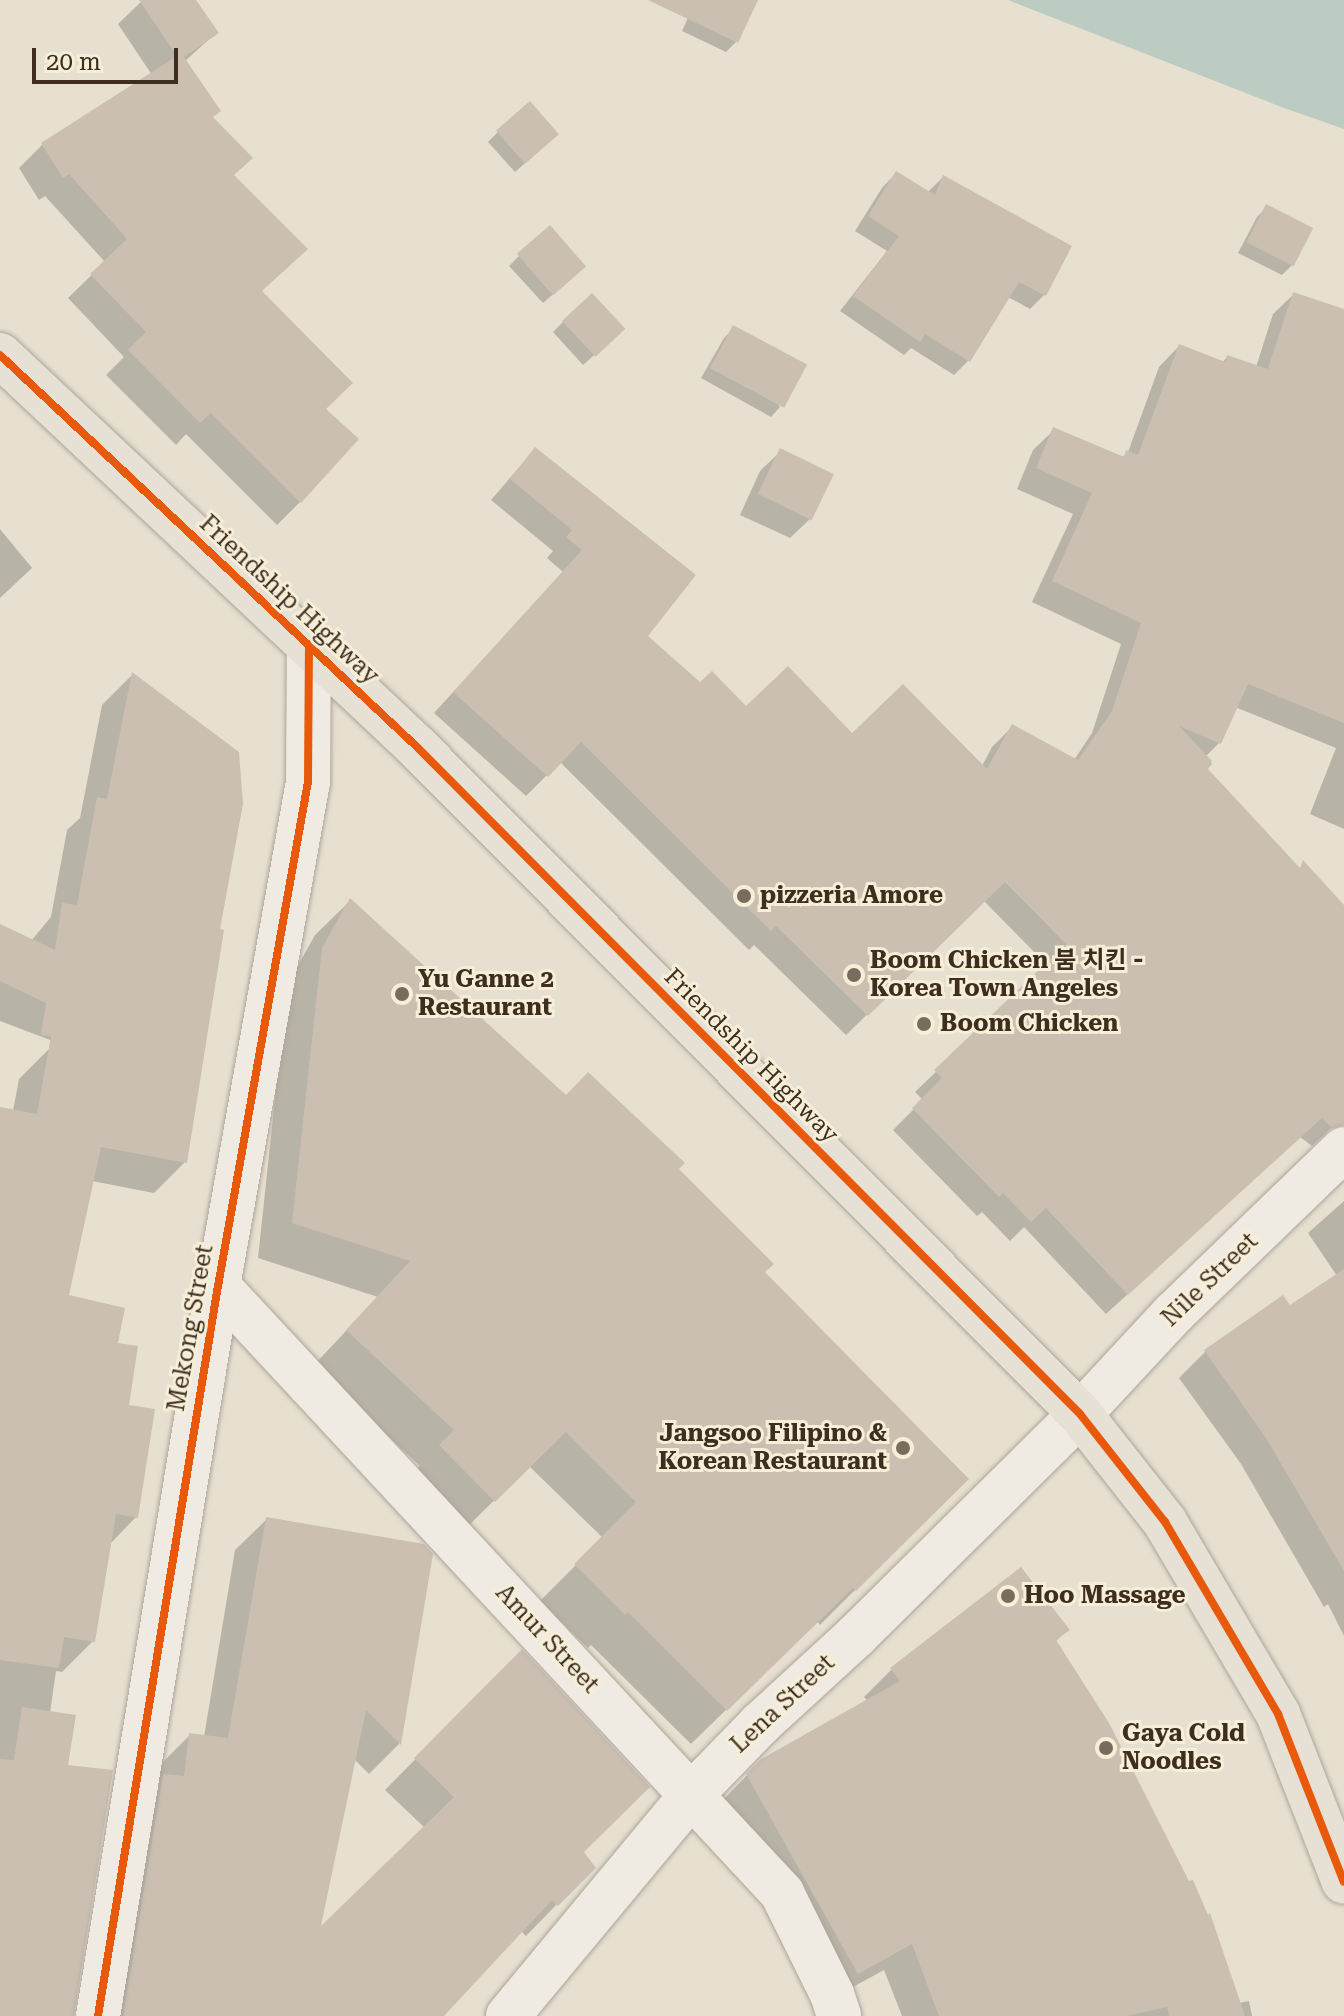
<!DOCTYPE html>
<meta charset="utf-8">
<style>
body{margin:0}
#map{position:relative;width:1344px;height:2016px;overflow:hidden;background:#e7e0d1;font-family:"Roboto Serif","Noto Sans KR",serif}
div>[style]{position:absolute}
.water>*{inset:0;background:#bcccc2}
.shadow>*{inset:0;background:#0003}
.building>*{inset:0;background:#cbbfb2;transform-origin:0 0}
.roads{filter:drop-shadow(0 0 2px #ada599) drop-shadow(0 0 2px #ada599)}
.minor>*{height:44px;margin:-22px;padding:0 22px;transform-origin:22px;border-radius:22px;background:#efebe3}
.major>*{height:44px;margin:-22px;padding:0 22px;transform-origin:22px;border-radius:22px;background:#e6e1d4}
.cycleway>*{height:8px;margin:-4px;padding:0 4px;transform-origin:4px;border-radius:4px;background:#e8590c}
.dots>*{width:22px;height:22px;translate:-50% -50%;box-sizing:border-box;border:4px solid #f7eed8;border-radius:50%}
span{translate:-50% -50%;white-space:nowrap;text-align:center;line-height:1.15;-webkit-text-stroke:6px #f7eed8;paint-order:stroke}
.street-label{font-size:24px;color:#3d2e20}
.poi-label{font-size:24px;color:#3d2e20;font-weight:700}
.left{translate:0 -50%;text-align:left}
.right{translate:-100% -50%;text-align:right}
.scale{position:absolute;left:32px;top:48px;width:146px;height:36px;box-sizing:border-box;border:4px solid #3d2e20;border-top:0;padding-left:10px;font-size:24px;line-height:28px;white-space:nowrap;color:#3d2e20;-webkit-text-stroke:6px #f7eed8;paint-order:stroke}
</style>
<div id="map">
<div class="water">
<div style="clip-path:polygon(1008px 0,1344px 0,1344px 129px,1284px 108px)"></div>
</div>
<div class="shadow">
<div style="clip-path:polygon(143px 0,194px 0,216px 33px,184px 62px,211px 118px,232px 176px,260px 292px,323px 409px,300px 502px,277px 525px,186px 434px,176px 445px,106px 375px,124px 357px,68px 298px,105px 262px,45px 196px,39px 200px,19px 168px,42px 145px,152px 75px,118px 24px)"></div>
<div style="clip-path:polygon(696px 0,758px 0,736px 42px,726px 52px,682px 31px)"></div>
<div style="clip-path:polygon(498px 132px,547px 144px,515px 172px,488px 142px)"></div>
<div style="clip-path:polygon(896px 173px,927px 193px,943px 177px,1069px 247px,1044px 295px,1030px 309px,1008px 297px,968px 361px,954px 375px,911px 348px,904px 355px,840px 311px,887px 251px,855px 231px,882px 188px)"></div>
<div style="clip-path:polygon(1267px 207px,1292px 265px,1282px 275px,1238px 253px,1257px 217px)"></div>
<div style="clip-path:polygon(519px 256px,574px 276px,543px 303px,509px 266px)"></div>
<div style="clip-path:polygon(1294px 294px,1344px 311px,1344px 829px,1310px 814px,1336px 748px,1235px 707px,1219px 743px,1205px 757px,1212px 764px,1206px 770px,1298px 869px,1302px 866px,1344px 910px,1344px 1116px,1312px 1146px,1300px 1137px,1106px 1314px,1024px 1227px,1010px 1241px,982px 1212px,977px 1216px,893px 1130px,923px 1100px,915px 1092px,1047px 965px,984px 901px,846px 1035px,754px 945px,749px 950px,560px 762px,526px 796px,434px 713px,563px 572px,547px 558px,553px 551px,491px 500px,535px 449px,646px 636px,700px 685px,746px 709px,982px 766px,992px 747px,1012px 727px,1074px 760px,1092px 733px,1121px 644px,1032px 602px,1073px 514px,1017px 489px,1033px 450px,1054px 430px,1121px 458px,1128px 452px,1159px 367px,1179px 346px,1222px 363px,1227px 357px,1256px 367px,1273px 314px)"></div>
<div style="clip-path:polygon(563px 322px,612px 339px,583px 365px,553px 332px)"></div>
<div style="clip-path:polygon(734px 328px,780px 407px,771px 417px,701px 378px,724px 338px)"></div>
<div style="clip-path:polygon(781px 451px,811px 518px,790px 538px,740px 515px,760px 471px)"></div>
<div style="clip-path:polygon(0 529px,32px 568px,0 598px)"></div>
<div style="clip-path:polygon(133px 674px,217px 931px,185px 1162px,154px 1193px,92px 1181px,66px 1297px,116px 1345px,126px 1407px,136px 1517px,109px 1545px,93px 1641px,62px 1672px,56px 1671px,50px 1713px,66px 1767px,72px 2016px,0 2016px,0 1109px,13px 1111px,19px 1079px,50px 1048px,74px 1049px,0 1021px,0 926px,31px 941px,51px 917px,67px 830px,80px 818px,102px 705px)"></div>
<div style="clip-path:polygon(350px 901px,565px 1097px,676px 1169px,762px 1272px,966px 1479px,820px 1625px,817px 1621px,691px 1744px,591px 1645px,588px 1648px,540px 1601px,603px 1538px,529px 1466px,459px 1535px,405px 1481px,420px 1466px,313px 1366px,378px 1297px,258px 1258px,287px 985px,315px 935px)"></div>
<div style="clip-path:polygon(1344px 1201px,1344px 1636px,1328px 1604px,1324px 1607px,1241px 1464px,1179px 1378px,1205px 1352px,1290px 1308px,1337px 1276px,1308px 1233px)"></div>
<div style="clip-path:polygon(266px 1520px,431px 1555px,399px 1744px,369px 1774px,354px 1759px,318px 1932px,425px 1828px,385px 1790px,521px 1652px,582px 1852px,593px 1867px,526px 1936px,521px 1931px,442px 2016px,99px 2016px,159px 1766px,190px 1735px,204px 1737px,235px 1550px)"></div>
<div style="clip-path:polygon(1020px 1570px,1067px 1630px,1055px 1642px,1239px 2003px,1249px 2001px,1252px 2016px,902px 2016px,884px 1970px,831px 1999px,720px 1803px,762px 1760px,868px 1701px,864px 1697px,891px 1670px)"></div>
</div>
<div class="building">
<div style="clip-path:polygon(139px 0,196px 0,219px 33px,184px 57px,221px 111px,213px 117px,253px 158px,234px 175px,308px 249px,262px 291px,353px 383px,326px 409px,359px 439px,301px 503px,211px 413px,200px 423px,128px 350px,146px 332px,90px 274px,127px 239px,69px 174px,63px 178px,41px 143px,177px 56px)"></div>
<div style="clip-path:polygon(648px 0,758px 0,738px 43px)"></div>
<div style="left:530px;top:101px;width:44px;height:45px;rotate:49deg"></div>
<div style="clip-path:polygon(896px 171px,935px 195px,943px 175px,1072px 246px,1046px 296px,1019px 282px,970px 362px,925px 334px,920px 342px,853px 296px,899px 236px,868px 216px)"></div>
<div style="left:1266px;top:204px;width:53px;height:43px;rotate:27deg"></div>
<div style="left:550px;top:225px;width:55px;height:44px;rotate:49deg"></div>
<div style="clip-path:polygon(1293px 292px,1344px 309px,1344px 723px,1248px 684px,1221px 744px,1179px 726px,1212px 761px,1208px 769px,1300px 868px,1303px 860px,1344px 905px,1344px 1125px,1332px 1128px,1322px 1118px,1128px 1295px,1046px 1208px,1031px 1222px,1003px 1193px,999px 1197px,912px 1108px,942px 1078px,934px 1070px,1066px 944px,1005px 882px,868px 1016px,776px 926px,771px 931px,581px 742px,548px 777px,453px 692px,582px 550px,566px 537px,572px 530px,510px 479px,535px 447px,696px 575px,648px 636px,700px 682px,712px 671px,746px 706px,788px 666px,852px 733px,903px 684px,987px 769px,1012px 724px,1078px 760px,1112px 711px,1141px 623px,1052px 581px,1092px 493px,1036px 468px,1053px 427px,1124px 457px,1126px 450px,1138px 455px,1179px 344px,1225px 362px,1227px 355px,1268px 369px)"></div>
<div style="left:592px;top:293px;width:49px;height:41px;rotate:47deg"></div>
<div style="left:733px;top:325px;width:84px;height:49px;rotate:28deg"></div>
<div style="left:780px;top:448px;width:60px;height:51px;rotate:26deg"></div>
<div style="clip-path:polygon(132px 672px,239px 752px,243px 804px,220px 929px,224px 930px,187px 1163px,101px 1147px,69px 1295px,125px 1308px,118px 1343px,138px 1346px,129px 1405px,155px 1409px,138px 1518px,116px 1514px,95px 1642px,64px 1637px,59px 1668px,0 1660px,0 1107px,37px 1114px,51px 1036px,41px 1035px,46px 1003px,0 981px,0 924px,55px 950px,62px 903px,77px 905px,97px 797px,107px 799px)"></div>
<div style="clip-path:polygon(350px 898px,566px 1095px,588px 1072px,685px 1163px,679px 1169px,774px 1264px,765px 1272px,969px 1479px,856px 1591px,853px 1588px,727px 1711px,628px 1612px,625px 1615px,574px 1564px,636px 1502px,566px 1432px,495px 1502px,439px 1445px,454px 1430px,346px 1330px,410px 1261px,292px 1223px,322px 948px)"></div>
<div style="clip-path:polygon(1344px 1269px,1344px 1571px,1266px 1438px,1204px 1350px,1283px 1295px,1290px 1305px)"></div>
<div style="clip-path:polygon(266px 1517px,424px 1544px,433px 1554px,401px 1745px,366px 1710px,321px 1926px,454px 1797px,414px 1758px,522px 1649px,650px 1787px,584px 1852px,596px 1868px,558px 1906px,552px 1900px,444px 2016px,123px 2016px,163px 1774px,184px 1776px,189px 1733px,228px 1738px)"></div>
<div style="clip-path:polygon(1021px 1567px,1070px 1630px,1056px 1640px,1109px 1723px,1189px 1881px,1193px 1880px,1208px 1915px,1210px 1913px,1245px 2016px,1169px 2016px,1167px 2007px,1126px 2016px,939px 2016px,912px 1944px,858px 1974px,746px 1774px,761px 1759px,900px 1681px,890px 1668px)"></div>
<div style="clip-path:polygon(22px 1707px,76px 1715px,68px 1765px,113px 1770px,74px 2016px,0 2016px,0 1759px,14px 1760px)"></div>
</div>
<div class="roads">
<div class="minor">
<div style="left:218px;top:1286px;width:829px;rotate:47.1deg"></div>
<div style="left:782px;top:1893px;width:113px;rotate:63.7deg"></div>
<div style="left:832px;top:1994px;width:23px;rotate:72deg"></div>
<div style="left:98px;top:2016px;width:740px;rotate:-80.67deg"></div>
<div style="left:218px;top:1286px;width:512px;rotate:-79.88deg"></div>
<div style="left:308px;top:782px;width:136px;rotate:-89.6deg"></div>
<div style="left:508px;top:2016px;width:288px;rotate:-50.3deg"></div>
<div style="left:692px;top:1794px;width:98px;rotate:-45.8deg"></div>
<div style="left:760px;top:1724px;width:130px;rotate:-42.5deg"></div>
<div style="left:856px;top:1636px;width:315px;rotate:-44.7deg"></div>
<div style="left:1080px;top:1414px;width:138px;rotate:-47.1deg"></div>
<div style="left:1174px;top:1313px;width:236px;rotate:-44deg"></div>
</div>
<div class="major">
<div style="left:0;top:355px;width:574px;rotate:43.23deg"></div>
<div style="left:418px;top:748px;width:939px;rotate:45.17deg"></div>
<div style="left:1080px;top:1414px;width:137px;rotate:51.8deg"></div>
<div style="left:1165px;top:1522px;width:223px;rotate:59.5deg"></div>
<div style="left:1278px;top:1714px;width:180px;rotate:68.6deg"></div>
</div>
</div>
<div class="cycleway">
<div style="left:0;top:355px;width:574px;rotate:43.23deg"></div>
<div style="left:418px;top:748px;width:939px;rotate:45.17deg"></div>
<div style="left:1080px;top:1414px;width:137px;rotate:51.8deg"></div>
<div style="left:1165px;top:1522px;width:223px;rotate:59.5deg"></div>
<div style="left:1278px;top:1714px;width:180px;rotate:68.6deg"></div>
<div style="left:98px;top:2016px;width:740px;rotate:-80.67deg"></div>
<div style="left:218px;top:1286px;width:512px;rotate:-79.88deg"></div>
<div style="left:308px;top:782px;width:136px;rotate:-89.6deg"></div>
</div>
<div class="dots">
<div style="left:744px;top:896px;background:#786c5e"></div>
<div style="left:854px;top:975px;background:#786c5e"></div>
<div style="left:402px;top:994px;background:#786c5e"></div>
<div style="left:924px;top:1024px;background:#786c5e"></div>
<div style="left:903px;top:1448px;background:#786c5e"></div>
<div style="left:1008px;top:1596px;background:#786c5e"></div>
<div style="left:1106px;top:1748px;background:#786c5e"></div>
</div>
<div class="street-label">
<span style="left:289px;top:600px;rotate:43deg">Friendship Highway</span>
<span style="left:751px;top:1056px;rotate:45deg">Friendship Highway</span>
<span style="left:1210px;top:1280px;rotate:-44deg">Nile Street</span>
<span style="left:191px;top:1328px;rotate:-80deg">Mekong Street</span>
<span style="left:547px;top:1639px;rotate:47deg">Amur Street</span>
<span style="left:783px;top:1704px;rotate:-43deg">Lena Street</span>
</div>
<div class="poi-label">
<span class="left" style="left:760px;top:896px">pizzeria Amore</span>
<span class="left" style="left:870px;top:975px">Boom Chicken 붐 치킨 -<br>Korea Town Angeles</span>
<span class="left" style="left:418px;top:994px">Yu Ganne 2<br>Restaurant</span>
<span class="left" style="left:940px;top:1024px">Boom Chicken</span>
<span class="right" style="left:887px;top:1448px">Jangsoo Filipino &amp;<br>Korean Restaurant</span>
<span class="left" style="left:1024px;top:1596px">Hoo Massage</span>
<span class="left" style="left:1122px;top:1748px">Gaya Cold<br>Noodles</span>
</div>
<div class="scale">20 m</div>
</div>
